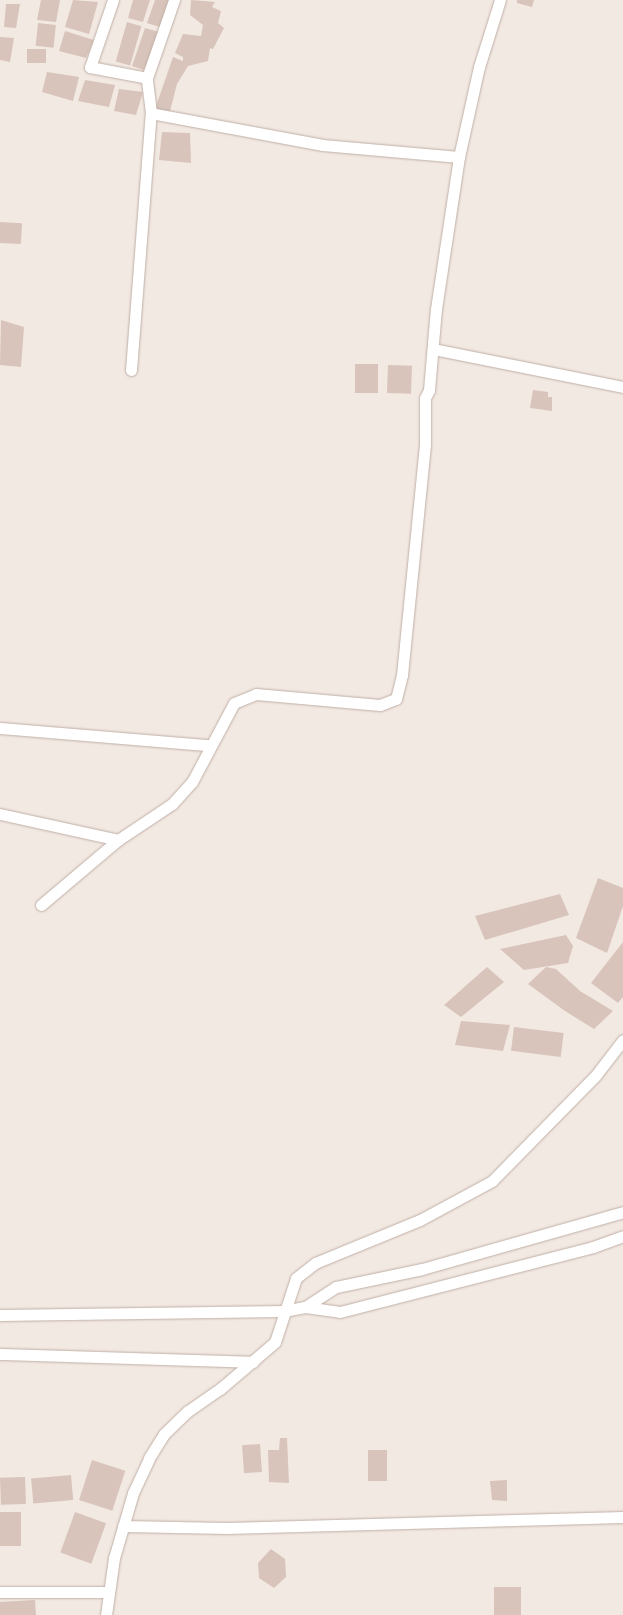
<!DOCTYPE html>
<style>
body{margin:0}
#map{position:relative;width:623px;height:1615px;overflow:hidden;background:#f3e9e3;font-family:"Sofia Sans Condensed",sans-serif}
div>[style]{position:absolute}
.building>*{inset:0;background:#d8c4ba;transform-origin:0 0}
.roads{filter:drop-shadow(0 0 1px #bfafa5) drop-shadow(0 0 1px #bfafa5)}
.street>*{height:11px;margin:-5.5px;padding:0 5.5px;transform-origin:5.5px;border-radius:5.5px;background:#fff}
span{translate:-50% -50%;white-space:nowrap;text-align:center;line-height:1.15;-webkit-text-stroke:4px #fff;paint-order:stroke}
</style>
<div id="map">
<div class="building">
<div style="clip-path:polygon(41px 0,60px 0,56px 22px,37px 20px)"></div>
<div style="clip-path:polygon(73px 0,98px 2px,89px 34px,65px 27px)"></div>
<div style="clip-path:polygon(133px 0,150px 0,143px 22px,128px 18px)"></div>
<div style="clip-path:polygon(155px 0,169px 0,160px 27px,147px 23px)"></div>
<div style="clip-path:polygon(191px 0,215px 2px,212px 7px,221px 11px,218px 23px,224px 28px,213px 49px,210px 48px,208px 61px,188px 66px,177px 84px,169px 115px,155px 109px,173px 57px,183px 61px,183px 57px,175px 53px,183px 34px,201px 36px,203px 25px,190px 15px)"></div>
<div style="clip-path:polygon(517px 0,534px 0,532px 7px,517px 3px)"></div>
<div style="clip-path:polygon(6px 4px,20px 4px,16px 28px,4px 27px)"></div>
<div style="left:127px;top:22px;width:15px;height:41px;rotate:16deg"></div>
<div style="left:38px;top:23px;width:18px;height:23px;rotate:6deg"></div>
<div style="clip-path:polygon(145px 28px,159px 32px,144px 70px,132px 66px)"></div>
<div style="clip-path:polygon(65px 31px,94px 40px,86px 58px,59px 51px)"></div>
<div style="clip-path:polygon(0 37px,14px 38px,10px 62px,0 60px)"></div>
<div style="left:27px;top:49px;width:19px;height:14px"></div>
<div style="clip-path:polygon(47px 72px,79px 77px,73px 101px,42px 92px)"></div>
<div style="clip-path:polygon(85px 80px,115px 85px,109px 107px,78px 101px)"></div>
<div style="clip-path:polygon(119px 89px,143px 92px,136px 115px,114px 111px)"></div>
<div style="clip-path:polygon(162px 132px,190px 133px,191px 163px,159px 160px)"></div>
<div style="left:0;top:222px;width:22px;height:21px;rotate:3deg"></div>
<div style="clip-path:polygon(1px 320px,24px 327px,21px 367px,0 365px)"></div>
<div style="left:355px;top:364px;width:23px;height:29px"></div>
<div style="left:388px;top:365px;width:24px;height:28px;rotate:2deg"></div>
<div style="clip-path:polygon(533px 390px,548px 392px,548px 397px,552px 397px,552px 411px,530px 408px)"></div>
<div style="clip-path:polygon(598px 878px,623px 888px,623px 906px,607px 953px,576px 938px)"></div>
<div style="clip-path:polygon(560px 894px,569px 915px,485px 940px,475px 916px)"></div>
<div style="clip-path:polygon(566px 935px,573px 946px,568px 963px,524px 970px,500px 949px)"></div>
<div style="clip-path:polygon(623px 942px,623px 997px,618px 1003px,591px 983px)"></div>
<div style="clip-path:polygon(487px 967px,504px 982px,461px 1017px,444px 1005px)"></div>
<div style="clip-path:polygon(546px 967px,556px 969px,580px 991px,613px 1011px,594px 1029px,565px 1011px,528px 984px)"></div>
<div style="clip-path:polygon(461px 1021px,510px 1025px,503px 1051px,455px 1045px)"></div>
<div style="left:514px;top:1027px;width:50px;height:24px;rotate:7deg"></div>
<div style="clip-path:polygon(280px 1438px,287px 1438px,289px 1483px,269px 1482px,268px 1450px,279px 1450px)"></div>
<div style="left:260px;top:1444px;width:28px;height:18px;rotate:86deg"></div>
<div style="left:368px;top:1450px;width:19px;height:31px"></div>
<div style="left:92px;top:1460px;width:35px;height:42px;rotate:18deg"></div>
<div style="left:71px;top:1475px;width:25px;height:40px;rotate:85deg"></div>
<div style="left:25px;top:1477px;width:27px;height:25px;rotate:88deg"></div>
<div style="clip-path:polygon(507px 1480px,507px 1501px,492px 1500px,490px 1481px)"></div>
<div style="left:0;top:1512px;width:21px;height:34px"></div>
<div style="left:75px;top:1512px;width:33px;height:43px;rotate:20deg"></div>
<div style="clip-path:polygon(271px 1549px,285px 1559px,286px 1577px,274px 1588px,259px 1578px,258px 1563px)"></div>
<div style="left:521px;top:1587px;width:28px;height:27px;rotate:90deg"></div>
<div style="clip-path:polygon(35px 1600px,36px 1615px,0 1615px,0 1602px)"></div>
</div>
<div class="roads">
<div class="street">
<div style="left:113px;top:0;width:71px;rotate:108.9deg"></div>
<div style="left:90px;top:67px;width:58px;rotate:10.9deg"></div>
<div style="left:147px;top:78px;width:83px;rotate:-70.9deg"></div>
<div style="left:459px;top:157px;width:92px;rotate:-77.5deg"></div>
<div style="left:479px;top:67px;width:70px;rotate:-72.6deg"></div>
<div style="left:433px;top:349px;width:194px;rotate:11.3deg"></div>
<div style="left:131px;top:370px;width:258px;rotate:-85.6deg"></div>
<div style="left:151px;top:113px;width:35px;rotate:-97deg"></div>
<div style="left:0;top:728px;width:210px;rotate:4.7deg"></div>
<div style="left:0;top:814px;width:121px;rotate:12.4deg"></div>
<div style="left:41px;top:905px;width:101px;rotate:-40.2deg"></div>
<div style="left:118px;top:840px;width:65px;rotate:-33.7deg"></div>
<div style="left:172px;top:804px;width:30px;rotate:-48deg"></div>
<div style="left:192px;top:782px;width:89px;rotate:-62deg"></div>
<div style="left:234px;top:703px;width:24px;rotate:-22deg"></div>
<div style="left:256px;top:694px;width:124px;rotate:5.1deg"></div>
<div style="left:380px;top:705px;width:17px;rotate:-21deg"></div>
<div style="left:396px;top:699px;width:25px;rotate:-76deg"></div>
<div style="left:402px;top:675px;width:232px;rotate:-84.3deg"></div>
<div style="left:425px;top:444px;width:46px;rotate:-90deg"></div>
<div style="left:425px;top:398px;width:9px;rotate:-63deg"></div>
<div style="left:429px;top:390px;width:81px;rotate:-85.1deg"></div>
<div style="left:436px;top:309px;width:154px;rotate:-81.4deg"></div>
<div style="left:459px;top:157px;width:137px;rotate:-175deg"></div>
<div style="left:323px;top:145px;width:175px;rotate:-169.5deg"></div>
<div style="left:305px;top:1307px;width:37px;rotate:-33deg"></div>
<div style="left:336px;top:1287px;width:88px;rotate:-11.8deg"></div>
<div style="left:422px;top:1269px;width:209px;rotate:-15.8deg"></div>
<div style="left:0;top:1315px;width:284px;rotate:-0.8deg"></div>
<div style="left:284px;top:1311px;width:21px;rotate:-11deg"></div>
<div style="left:305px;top:1307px;width:35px;rotate:8deg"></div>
<div style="left:340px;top:1312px;width:261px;rotate:-14.4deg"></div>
<div style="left:593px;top:1247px;width:32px;rotate:-20deg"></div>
<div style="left:0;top:1354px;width:253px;rotate:1.8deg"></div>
<div style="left:123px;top:1526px;width:104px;rotate:1.1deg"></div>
<div style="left:227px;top:1528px;width:396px;rotate:-1.6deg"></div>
<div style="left:0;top:1592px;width:109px"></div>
<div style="left:106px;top:1615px;width:58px;rotate:-82deg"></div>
<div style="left:114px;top:1558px;width:68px;rotate:-73.7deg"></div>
<div style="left:133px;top:1493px;width:38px;rotate:-65deg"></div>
<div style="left:149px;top:1458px;width:28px;rotate:-58deg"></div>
<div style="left:164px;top:1434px;width:33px;rotate:-44deg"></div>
<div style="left:188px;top:1411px;width:39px;rotate:-35deg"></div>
<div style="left:220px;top:1389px;width:72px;rotate:-40.5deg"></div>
<div style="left:275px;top:1342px;width:67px;rotate:-71.8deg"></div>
<div style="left:296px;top:1278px;width:24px;rotate:-38deg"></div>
<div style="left:315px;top:1263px;width:113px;rotate:-22.3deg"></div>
<div style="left:420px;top:1220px;width:82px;rotate:-28.4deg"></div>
<div style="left:492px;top:1181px;width:148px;rotate:-45.5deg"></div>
<div style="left:596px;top:1075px;width:44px;rotate:-52.4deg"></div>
</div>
</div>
</div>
